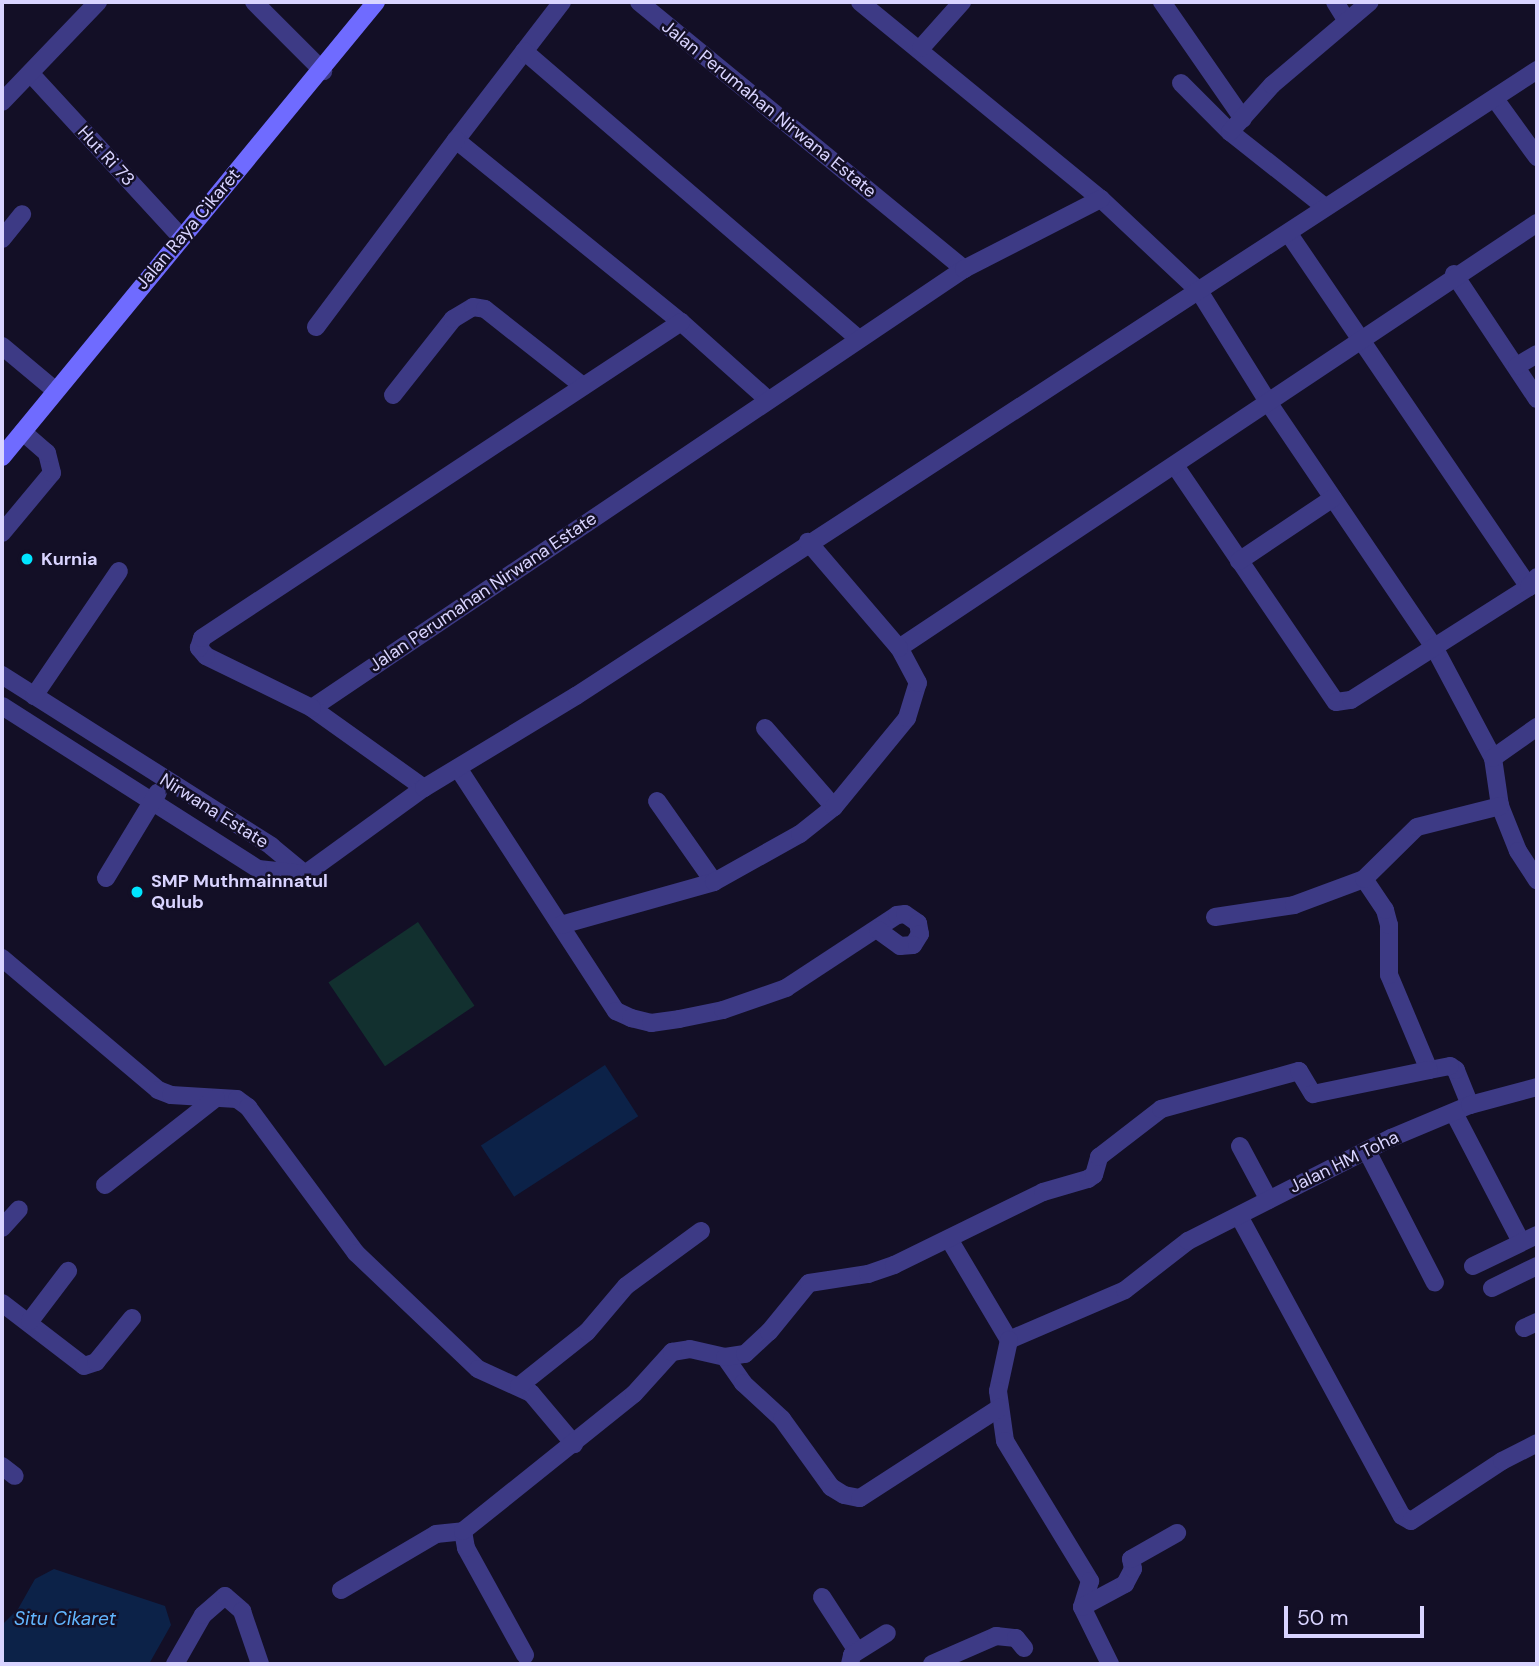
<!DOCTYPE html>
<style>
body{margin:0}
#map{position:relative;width:1539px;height:1666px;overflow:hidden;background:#130f26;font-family:"DM Sans",sans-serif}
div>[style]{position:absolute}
.green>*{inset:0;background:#12302f;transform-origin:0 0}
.water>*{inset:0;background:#0c2248;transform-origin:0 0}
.minor>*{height:18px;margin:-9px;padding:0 9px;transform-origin:9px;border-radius:9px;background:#3d3a85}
.secondary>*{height:18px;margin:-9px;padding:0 9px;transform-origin:9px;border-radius:9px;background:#6f6bff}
.dots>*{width:19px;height:19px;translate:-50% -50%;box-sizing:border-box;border:4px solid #130f26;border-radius:50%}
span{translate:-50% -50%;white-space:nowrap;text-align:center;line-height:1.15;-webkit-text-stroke:5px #130f26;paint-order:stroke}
.street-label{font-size:18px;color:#d9d4ff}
.poi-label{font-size:18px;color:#d9d4ff;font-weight:700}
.left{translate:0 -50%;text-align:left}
.water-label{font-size:19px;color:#62b6ff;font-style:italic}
.frame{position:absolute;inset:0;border:4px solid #d9d4ff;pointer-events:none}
.scale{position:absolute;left:1284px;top:1606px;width:140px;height:32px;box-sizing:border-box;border:4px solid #d9d4ff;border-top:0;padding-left:9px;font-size:21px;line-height:24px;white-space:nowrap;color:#d9d4ff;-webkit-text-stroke:5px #130f26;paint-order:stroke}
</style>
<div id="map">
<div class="green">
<div style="left:418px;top:922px;width:101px;height:108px;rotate:56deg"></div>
</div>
<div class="water">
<div style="left:605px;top:1065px;width:61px;height:148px;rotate:57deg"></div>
<div style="clip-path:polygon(54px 1569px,165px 1606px,171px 1625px,149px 1664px,2px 1664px,2px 1625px,18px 1609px,35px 1579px)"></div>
</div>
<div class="minor">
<div style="left:254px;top:2px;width:98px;rotate:45deg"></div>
<div style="left:562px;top:2px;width:174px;rotate:127.5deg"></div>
<div style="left:456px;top:140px;width:289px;rotate:39deg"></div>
<div style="left:681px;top:322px;width:115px;rotate:41.8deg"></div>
<div style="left:639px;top:2px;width:421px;rotate:39.4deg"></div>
<div style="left:860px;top:2px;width:311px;rotate:39.3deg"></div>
<div style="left:1101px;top:199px;width:134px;rotate:43.2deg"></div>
<div style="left:1199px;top:291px;width:134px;rotate:58.1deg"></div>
<div style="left:1270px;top:405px;width:292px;rotate:55.9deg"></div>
<div style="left:1434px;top:647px;width:126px;rotate:62deg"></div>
<div style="left:1493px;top:758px;width:49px;rotate:81.7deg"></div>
<div style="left:1500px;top:806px;width:48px;rotate:68.2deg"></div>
<div style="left:1518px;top:851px;width:35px;rotate:57deg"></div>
<div style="left:1162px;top:2px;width:142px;rotate:55.3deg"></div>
<div style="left:1335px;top:2px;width:22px;rotate:58deg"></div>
<div style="left:921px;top:48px;width:62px;rotate:-48.3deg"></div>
<div style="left:524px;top:51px;width:442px;rotate:40.7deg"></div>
<div style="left:31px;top:74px;width:222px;rotate:47.4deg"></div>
<div style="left:1181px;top:83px;width:69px;rotate:45deg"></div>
<div style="left:1230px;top:132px;width:121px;rotate:38.3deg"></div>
<div style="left:1495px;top:99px;width:72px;rotate:54.1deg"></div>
<div style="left:2px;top:102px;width:139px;rotate:-46.2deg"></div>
<div style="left:1230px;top:132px;width:63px;rotate:-48.2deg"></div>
<div style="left:1272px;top:85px;width:128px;rotate:-40.3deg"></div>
<div style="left:1289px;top:234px;width:427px;rotate:55.8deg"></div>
<div style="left:2px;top:239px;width:32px;rotate:-51deg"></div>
<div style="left:1454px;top:274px;width:150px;rotate:56.4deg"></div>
<div style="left:316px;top:327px;width:234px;rotate:-53.2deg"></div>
<div style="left:2px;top:346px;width:70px;rotate:39.8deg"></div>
<div style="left:1517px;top:366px;width:23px;rotate:-31deg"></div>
<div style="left:393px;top:395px;width:97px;rotate:-51.7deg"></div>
<div style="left:453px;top:319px;width:23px;rotate:-31deg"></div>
<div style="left:473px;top:307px;width:12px;rotate:9deg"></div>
<div style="left:485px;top:309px;width:125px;rotate:38.2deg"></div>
<div style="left:1176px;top:467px;width:284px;rotate:55.8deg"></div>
<div style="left:1336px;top:702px;width:15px;rotate:-8deg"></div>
<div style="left:1351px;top:700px;width:211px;rotate:-32.4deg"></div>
<div style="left:1529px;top:587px;width:13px;rotate:-51deg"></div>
<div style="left:2px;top:533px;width:78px;rotate:-50.2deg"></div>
<div style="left:52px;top:473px;width:21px;rotate:-104deg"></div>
<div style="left:47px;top:453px;width:32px;rotate:-139deg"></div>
<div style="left:1239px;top:561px;width:113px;rotate:-33.8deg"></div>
<div style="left:899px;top:648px;width:767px;rotate:-33.67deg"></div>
<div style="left:2px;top:675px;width:319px;rotate:32.4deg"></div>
<div style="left:271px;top:846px;width:44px;rotate:39.5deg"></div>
<div style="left:305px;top:874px;width:47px;rotate:-173.9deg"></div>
<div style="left:258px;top:869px;width:303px;rotate:-147.5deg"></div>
<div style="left:34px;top:696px;width:151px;rotate:-55.8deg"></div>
<div style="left:312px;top:708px;width:786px;rotate:-33.95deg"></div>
<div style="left:964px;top:269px;width:154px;rotate:-27.1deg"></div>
<div style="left:765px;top:728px;width:105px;rotate:48.9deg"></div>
<div style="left:1493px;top:758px;width:54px;rotate:-35.2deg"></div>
<div style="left:458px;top:768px;width:290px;rotate:57deg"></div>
<div style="left:616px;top:1011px;width:17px;rotate:25deg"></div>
<div style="left:631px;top:1018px;width:21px;rotate:14deg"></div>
<div style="left:651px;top:1023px;width:28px;rotate:-8deg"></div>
<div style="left:679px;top:1019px;width:45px;rotate:-11.6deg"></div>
<div style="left:723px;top:1010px;width:67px;rotate:-19.2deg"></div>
<div style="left:786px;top:988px;width:133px;rotate:-33.3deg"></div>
<div style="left:897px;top:915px;width:8px;rotate:-7deg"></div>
<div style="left:905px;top:914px;width:16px;rotate:35deg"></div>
<div style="left:918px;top:923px;width:11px;rotate:80deg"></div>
<div style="left:920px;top:934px;width:13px;rotate:122deg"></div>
<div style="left:913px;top:945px;width:13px;rotate:176deg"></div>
<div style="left:900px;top:946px;width:27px;rotate:-144deg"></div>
<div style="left:424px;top:788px;width:138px;rotate:-144.5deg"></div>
<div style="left:312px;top:708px;width:118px;rotate:-153.9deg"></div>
<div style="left:206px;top:656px;width:11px;rotate:-131deg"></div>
<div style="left:199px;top:648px;width:10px;rotate:-73deg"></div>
<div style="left:202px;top:638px;width:574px;rotate:-33.41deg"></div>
<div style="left:657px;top:801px;width:99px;rotate:54.9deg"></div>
<div style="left:305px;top:874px;width:147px;rotate:-35.9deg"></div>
<div style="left:424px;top:788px;width:178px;rotate:-31.2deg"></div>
<div style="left:576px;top:696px;width:1147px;rotate:-33.08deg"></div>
<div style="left:106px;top:878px;width:100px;rotate:-58.8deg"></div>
<div style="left:1215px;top:917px;width:80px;rotate:-8.6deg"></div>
<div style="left:1294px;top:905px;width:75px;rotate:-20.4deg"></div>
<div style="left:561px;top:925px;width:159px;rotate:-15.7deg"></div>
<div style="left:714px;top:882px;width:98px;rotate:-29.2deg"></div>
<div style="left:800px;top:834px;width:43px;rotate:-38.5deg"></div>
<div style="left:834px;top:807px;width:115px;rotate:-50.6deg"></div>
<div style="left:907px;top:718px;width:37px;rotate:-73deg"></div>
<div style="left:918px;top:683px;width:40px;rotate:-118deg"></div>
<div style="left:899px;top:648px;width:140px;rotate:-130.6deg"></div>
<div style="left:2px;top:958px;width:204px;rotate:40.2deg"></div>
<div style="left:158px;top:1090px;width:14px;rotate:21deg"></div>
<div style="left:171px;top:1095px;width:66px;rotate:3.5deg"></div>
<div style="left:237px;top:1099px;width:14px;rotate:36deg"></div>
<div style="left:248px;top:1107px;width:182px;rotate:53.5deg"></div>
<div style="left:356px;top:1253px;width:168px;rotate:43.6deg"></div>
<div style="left:478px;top:1369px;width:58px;rotate:24.4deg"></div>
<div style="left:531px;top:1393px;width:67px;rotate:49.9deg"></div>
<div style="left:1470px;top:1105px;width:38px;rotate:-112deg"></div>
<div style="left:1456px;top:1070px;width:7px;rotate:-146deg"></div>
<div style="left:1450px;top:1066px;width:21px;rotate:169deg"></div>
<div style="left:1429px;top:1070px;width:103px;rotate:-112.8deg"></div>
<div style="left:1389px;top:975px;width:50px;rotate:-90deg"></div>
<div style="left:1389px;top:925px;width:16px;rotate:-105deg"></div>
<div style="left:1385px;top:910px;width:37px;rotate:-124deg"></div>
<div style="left:1364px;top:879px;width:74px;rotate:-44.5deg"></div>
<div style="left:1417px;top:827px;width:86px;rotate:-14.2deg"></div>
<div style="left:1454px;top:1113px;width:143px;rotate:62.5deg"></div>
<div style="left:1240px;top:1146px;width:61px;rotate:61.8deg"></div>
<div style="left:1367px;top:1151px;width:148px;rotate:62.7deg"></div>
<div style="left:105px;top:1185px;width:141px;rotate:-38.1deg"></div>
<div style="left:1239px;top:1216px;width:341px;rotate:61.5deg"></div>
<div style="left:1402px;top:1516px;width:10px;rotate:29deg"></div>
<div style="left:1411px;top:1521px;width:109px;rotate:-33.4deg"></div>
<div style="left:1502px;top:1461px;width:39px;rotate:-27deg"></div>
<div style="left:2px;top:1228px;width:25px;rotate:-48deg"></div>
<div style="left:949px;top:1239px;width:117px;rotate:59.3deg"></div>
<div style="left:1473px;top:1266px;width:71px;rotate:-25.8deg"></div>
<div style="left:1492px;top:1288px;width:50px;rotate:-26.1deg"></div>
<div style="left:2px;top:1303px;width:103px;rotate:37.5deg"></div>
<div style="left:84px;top:1366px;width:13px;rotate:-18deg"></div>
<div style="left:96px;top:1362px;width:57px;rotate:-50.7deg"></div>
<div style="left:30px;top:1321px;width:63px;rotate:-52.8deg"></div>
<div style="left:1524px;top:1328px;width:14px;rotate:-25deg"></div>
<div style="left:1009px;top:1340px;width:126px;rotate:-23.3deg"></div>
<div style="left:1125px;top:1290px;width:80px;rotate:-37.9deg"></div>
<div style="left:1188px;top:1241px;width:228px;rotate:-26.9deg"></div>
<div style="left:1391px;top:1138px;width:86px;rotate:-22.7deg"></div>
<div style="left:1470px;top:1105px;width:69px;rotate:-15deg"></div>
<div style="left:1009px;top:1340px;width:52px;rotate:102.2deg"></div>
<div style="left:998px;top:1391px;width:50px;rotate:82deg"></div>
<div style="left:1005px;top:1441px;width:164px;rotate:58.7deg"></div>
<div style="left:1090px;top:1581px;width:27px;rotate:107deg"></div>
<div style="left:1082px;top:1607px;width:64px;rotate:63.8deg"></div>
<div style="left:725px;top:1357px;width:32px;rotate:55deg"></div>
<div style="left:743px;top:1383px;width:53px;rotate:42.7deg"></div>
<div style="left:782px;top:1419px;width:84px;rotate:54.2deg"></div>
<div style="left:831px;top:1487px;width:15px;rotate:32deg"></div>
<div style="left:844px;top:1495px;width:16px;rotate:11deg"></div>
<div style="left:860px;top:1498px;width:166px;rotate:-32.9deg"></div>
<div style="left:519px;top:1386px;width:87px;rotate:-38.5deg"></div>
<div style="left:587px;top:1332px;width:60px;rotate:-49.7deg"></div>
<div style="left:626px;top:1286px;width:93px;rotate:-36.3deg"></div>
<div style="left:2px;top:1466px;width:16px;rotate:38deg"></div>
<div style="left:341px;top:1590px;width:110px;rotate:-30.5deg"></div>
<div style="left:436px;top:1534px;width:27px;rotate:-6deg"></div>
<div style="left:822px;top:1597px;width:64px;rotate:57.1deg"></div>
<div style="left:1082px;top:1607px;width:49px;rotate:-28.1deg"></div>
<div style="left:1125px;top:1584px;width:17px;rotate:-62deg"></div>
<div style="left:1133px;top:1569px;width:10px;rotate:-101deg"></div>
<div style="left:1131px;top:1559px;width:53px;rotate:-29.5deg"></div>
<div style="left:525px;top:1655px;width:122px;rotate:-118.9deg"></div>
<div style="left:466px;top:1548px;width:17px;rotate:-100deg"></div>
<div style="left:463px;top:1531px;width:219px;rotate:-38.7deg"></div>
<div style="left:634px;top:1394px;width:57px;rotate:-47.9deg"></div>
<div style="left:672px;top:1352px;width:18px;rotate:-9deg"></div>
<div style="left:690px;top:1349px;width:36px;rotate:13deg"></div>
<div style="left:725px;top:1357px;width:20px;rotate:-9deg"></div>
<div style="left:745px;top:1354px;width:33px;rotate:-43deg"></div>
<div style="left:769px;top:1332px;width:63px;rotate:-50.8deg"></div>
<div style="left:809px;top:1283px;width:60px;rotate:-8.7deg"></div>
<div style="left:868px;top:1274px;width:28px;rotate:-19deg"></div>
<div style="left:894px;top:1265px;width:166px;rotate:-26.1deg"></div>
<div style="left:1043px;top:1192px;width:47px;rotate:-16.1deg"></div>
<div style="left:1088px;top:1179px;width:7px;rotate:-34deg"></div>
<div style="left:1094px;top:1175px;width:19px;rotate:-74deg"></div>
<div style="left:1099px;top:1157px;width:78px;rotate:-37.7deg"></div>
<div style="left:1161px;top:1109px;width:143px;rotate:-15.4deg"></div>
<div style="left:1299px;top:1071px;width:27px;rotate:59deg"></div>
<div style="left:1313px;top:1094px;width:118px;rotate:-11.7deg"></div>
<div style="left:175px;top:1664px;width:56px;rotate:-60.3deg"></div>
<div style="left:203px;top:1615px;width:29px;rotate:-41deg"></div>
<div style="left:225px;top:1596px;width:23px;rotate:41deg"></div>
<div style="left:242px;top:1611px;width:56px;rotate:71.2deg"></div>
<div style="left:850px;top:1664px;width:9px;rotate:-77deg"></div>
<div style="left:852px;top:1655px;width:41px;rotate:-32.2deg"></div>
<div style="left:932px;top:1664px;width:70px;rotate:-23.6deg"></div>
<div style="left:996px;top:1636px;width:20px;rotate:6deg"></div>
<div style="left:1016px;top:1638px;width:13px;rotate:51deg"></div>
</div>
<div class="secondary">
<div style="left:2px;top:457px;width:589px;rotate:-50.58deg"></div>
</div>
<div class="dots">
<div style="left:27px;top:559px;background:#00e5ff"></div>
<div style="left:137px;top:892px;background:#00e5ff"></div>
</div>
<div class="street-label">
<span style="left:769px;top:109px;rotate:39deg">Jalan Perumahan Nirwana Estate</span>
<span style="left:106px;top:156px;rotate:47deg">Hut Ri 73</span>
<span style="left:188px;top:229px;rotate:-50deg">Jalan Raya Cikaret</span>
<span style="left:483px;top:592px;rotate:-34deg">Jalan Perumahan Nirwana Estate</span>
<span style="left:214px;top:811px;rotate:32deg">Nirwana Estate</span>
<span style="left:1344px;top:1162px;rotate:-26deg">Jalan HM Toha</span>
</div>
<div class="poi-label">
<span class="left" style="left:41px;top:559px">Kurnia</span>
<span class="left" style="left:151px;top:892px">SMP Muthmainnatul<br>Qulub</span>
</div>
<div class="water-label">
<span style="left:65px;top:1619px">Situ Cikaret</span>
</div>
<div class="frame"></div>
<div class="scale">50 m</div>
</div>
